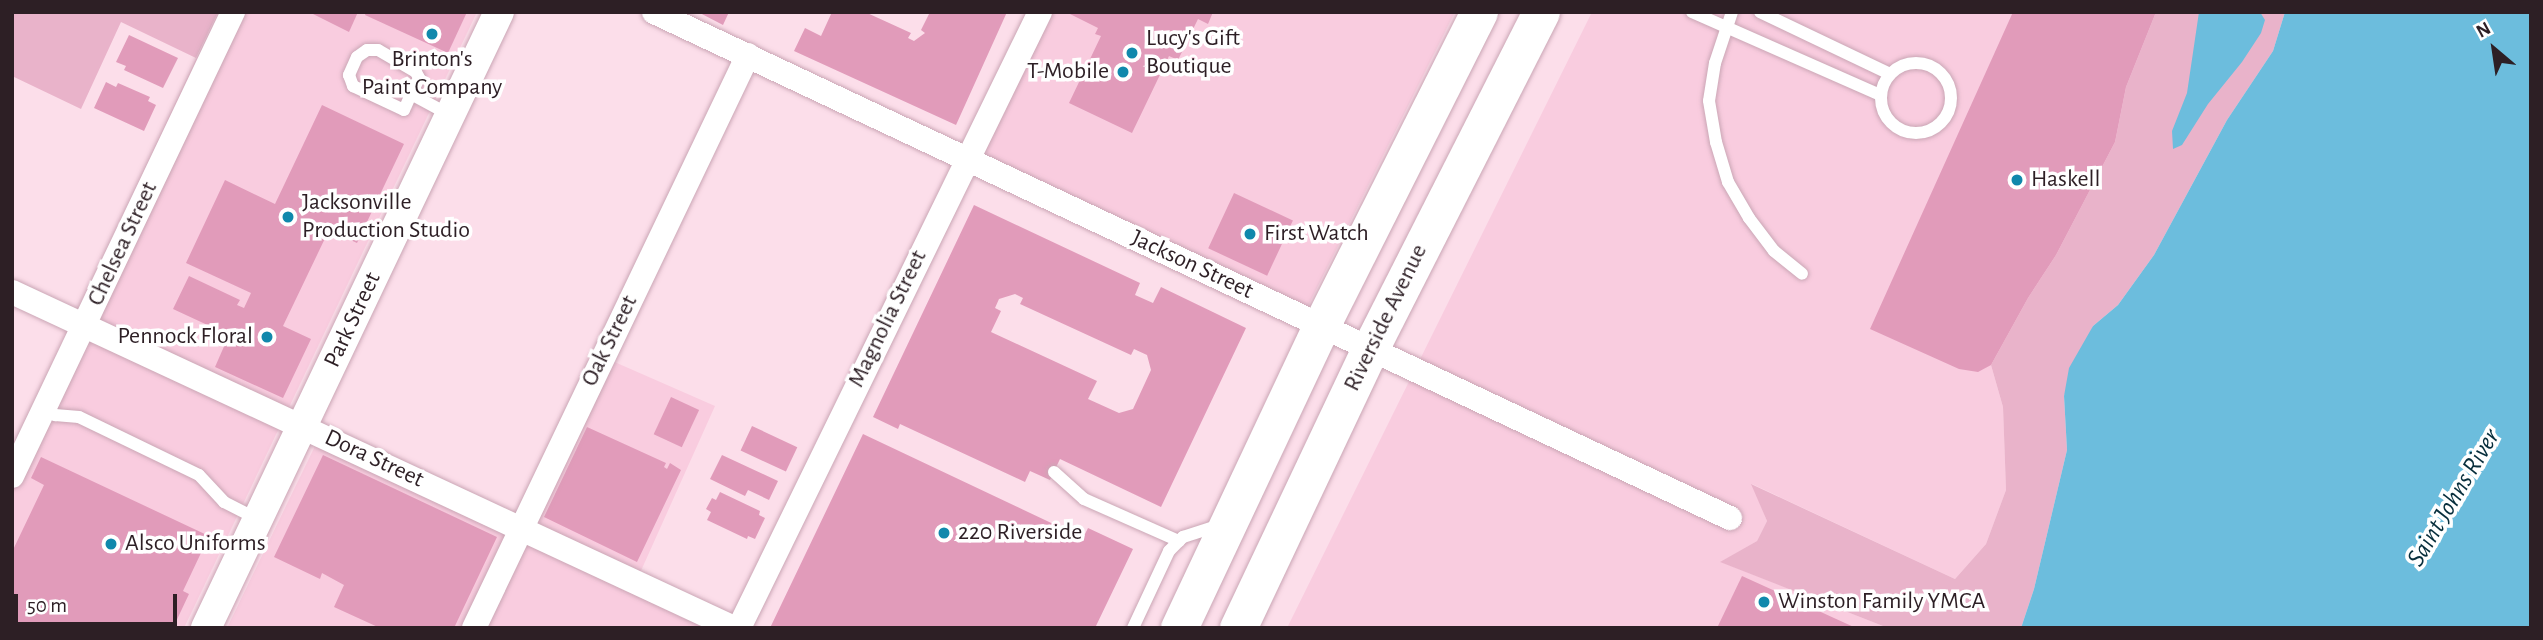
<!DOCTYPE html>
<style>
body{margin:0}
#map{position:relative;width:2543px;height:640px;overflow:hidden;background:#fcdeea;font-family:"Alegreya Sans",sans-serif}
div>[style]{position:absolute}
.built>*{inset:0;background:#f9ccdf}
.green>*{inset:0;background:#e9b3ca}
.water>*{inset:0;background:#6cbddd}
.building>*{inset:0;background:#e19bba;transform-origin:0 0}
.roads{filter:drop-shadow(0 0 2px #caa6b5) drop-shadow(0 0 2px #caa6b5)}
.service>*{height:12px;margin:-6px;padding:0 6px;transform-origin:6px;border-radius:6px;background:#fff}
.service>.ring{margin:-6px;padding:0;box-sizing:content-box;background:none;border:12px solid #fff;border-radius:50%}
.minor>*{height:24px;margin:-12px;padding:0 12px;transform-origin:12px;border-radius:12px;background:#fff}
.tertiary>*{height:30px;margin:-15px;padding:0 15px;transform-origin:15px;border-radius:15px;background:#fff}
.primary>*{height:37px;margin:-18.5px;padding:0 18.5px;transform-origin:18.5px;border-radius:18.5px;background:#fff}
.dots>*{width:19px;height:19px;translate:-50% -50%;box-sizing:border-box;border:4px solid #fff;border-radius:50%}
span{translate:-50% -50%;white-space:nowrap;text-align:center;line-height:1.15;-webkit-text-stroke:7px #fff;paint-order:stroke}
.poi-label{font-size:24px;color:#2d1f25}
.left{translate:0 -50%;text-align:left}
.right{translate:-100% -50%;text-align:right}
.street-label{font-size:24px;color:#2d1f25}
.water-label{font-size:26px;color:#072e3c;font-style:italic}
.frame{position:absolute;inset:0;border:14px solid #2d1f25;pointer-events:none}
.north{position:absolute;left:2459px;top:14px;width:70px;height:70px;-webkit-text-stroke:5px #fff;paint-order:stroke;rotate:331deg;font-size:19px;font-weight:700;line-height:28px;text-align:center;color:#2d1f25}
.north::after{content:'';display:block;margin:auto;width:24px;height:32px;background:#2d1f25;clip-path:polygon(50% 0,100% 100%,50% 72%,0 100%)}
.scale{position:absolute;left:14px;top:594px;width:163px;height:32px;box-sizing:border-box;border:4px solid #2d1f25;border-top:0;padding-left:9px;font-size:21px;line-height:24px;white-space:nowrap;color:#2d1f25;-webkit-text-stroke:5px #fff;paint-order:stroke}
</style>
<div id="map">
<div class="built">
<div style="clip-path:polygon(218px 12px,477px 12px,184px 628px,12px 628px,12px 452px)"></div>
<div style="clip-path:polygon(1027px 12px,1455px 12px,1307px 308px,961px 149px)"></div>
<div style="clip-path:polygon(1592px 12px,2156px 12px,2126px 87px,2115px 142px,2056px 255px,2028px 298px,1991px 365px,2003px 407px,2006px 490px,1986px 544px,1955px 579px,1752px 484px,1767px 521px,1757px 541px,1721px 562px,1888px 628px,1287px 628px)"></div>
<div style="clip-path:polygon(594px 353px,715px 406px,631px 593px,704px 628px,227px 628px,316px 444px,508px 535px)"></div>
</div>
<div class="green">
<div style="clip-path:polygon(12px 12px,218px 12px,196px 58px,121px 22px,81px 109px,12px 76px)"></div>
<div style="clip-path:polygon(2156px 12px,2285px 12px,2273px 51px,2227px 120px,2154px 255px,2118px 305px,2093px 326px,2064px 396px,2067px 450px,2034px 589px,2021px 628px,1888px 628px,1720px 562px,1757px 541px,1767px 521px,1751px 484px,1955px 579px,1986px 544px,2006px 490px,2003px 407px,1991px 365px,2028px 298px,2056px 255px,2115px 142px,2126px 87px)"></div>
</div>
<div class="water">
<div style="clip-path:polygon(2199px 12px,2260px 12px,2265px 20px,2261px 33px,2242px 62px,2208px 104px,2182px 145px,2173px 149px,2172px 131px,2187px 93px)"></div>
<div style="clip-path:polygon(2285px 12px,2531px 12px,2531px 628px,2021px 628px,2034px 589px,2067px 450px,2064px 396px,2069px 368px,2093px 326px,2118px 305px,2154px 255px,2227px 120px,2273px 51px)"></div>
</div>
<div class="building">
<div style="clip-path:polygon(309px 12px,358px 12px,349px 32px)"></div>
<div style="clip-path:polygon(366px 12px,467px 12px,448px 53px,365px 15px)"></div>
<div style="clip-path:polygon(698px 12px,729px 12px,723px 25px)"></div>
<div style="clip-path:polygon(832px 12px,865px 12px,911px 33px,908px 38px,914px 41px,925px 33px,921px 30px,930px 12px,1007px 12px,956px 125px,794px 51px,805px 28px,821px 36px)"></div>
<div style="clip-path:polygon(1066px 12px,1213px 12px,1208px 24px,1198px 19px,1178px 60px,1169px 56px,1132px 133px,1069px 103px,1101px 36px,1095px 34px,1098px 28px)"></div>
<div style="clip-path:polygon(2013px 12px,2156px 12px,2126px 87px,2115px 142px,2056px 255px,2028px 298px,1991px 365px,1978px 372px,1959px 369px,1870px 329px)"></div>
<div style="clip-path:polygon(129px 35px,178px 58px,163px 88px,124px 70px,126px 66px,116px 62px)"></div>
<div style="clip-path:polygon(106px 82px,116px 87px,118px 83px,150px 97px,148px 101px,156px 105px,144px 131px,94px 108px)"></div>
<div style="clip-path:polygon(322px 105px,404px 144px,357px 243px,329px 230px,283px 326px,311px 339px,283px 398px,215px 367px,229px 335px,173px 309px,189px 276px,240px 300px,237px 305px,244px 308px,251px 293px,186px 263px,225px 180px,275px 204px)"></div>
<div style="left:1234px;top:193px;width:65px;height:61px;rotate:25deg"></div>
<div style="clip-path:polygon(evenodd,974px 205px,1140px 283px,1135px 295px,1153px 303px,1161px 287px,1246px 328px,1161px 507px,1060px 459px,1050px 480px,1030px 471px,1025px 482px,900px 424px,898px 429px,873px 417px,974px 205px,1015px 294px,1023px 298px,1020px 304px,1131px 355px,1134px 349px,1147px 355px,1151px 370px,1133px 409px,1119px 413px,1088px 399px,1097px 381px,991px 332px,1001px 311px,995px 308px,999px 299px,1015px 294px)"></div>
<div style="left:671px;top:397px;width:31px;height:41px;rotate:25deg"></div>
<div style="left:752px;top:426px;width:50px;height:27px;rotate:25deg"></div>
<div style="clip-path:polygon(587px 427px,666px 463px,664px 467px,667px 469px,670px 463px,681px 470px,637px 562px,544px 517px)"></div>
<div style="clip-path:polygon(863px 434px,1083px 538px,1088px 528px,1133px 549px,1095px 628px,770px 628px)"></div>
<div style="clip-path:polygon(323px 455px,497px 537px,454px 628px,380px 628px,334px 607px,344px 585px,322px 573px,320px 579px,274px 557px)"></div>
<div style="clip-path:polygon(722px 455px,778px 481px,769px 500px,748px 490px,745px 496px,710px 479px)"></div>
<div style="clip-path:polygon(41px 457px,209px 536px,183px 591px,189px 594px,173px 628px,12px 628px,12px 552px,44px 485px,31px 478px)"></div>
<div style="clip-path:polygon(720px 492px,760px 511px,759px 515px,765px 518px,755px 539px,748px 536px,747px 539px,707px 520px,711px 512px,706px 509px,712px 498px,716px 500px)"></div>
<div style="clip-path:polygon(1742px 576px,1856px 628px,1717px 628px)"></div>
</div>
<div class="roads">
<div class="service">
<div style="left:1692px;top:12px;width:206px;rotate:23.8deg"></div>
<div style="left:1732px;top:12px;width:54px;rotate:108.4deg"></div>
<div style="left:1715px;top:63px;width:38px;rotate:99deg"></div>
<div style="left:1709px;top:101px;width:42px;rotate:80.3deg"></div>
<div style="left:1716px;top:142px;width:42px;rotate:73.3deg"></div>
<div style="left:1728px;top:182px;width:42px;rotate:59.7deg"></div>
<div style="left:1749px;top:218px;width:41px;rotate:52.9deg"></div>
<div style="left:1774px;top:251px;width:36px;rotate:39deg"></div>
<div style="left:1760px;top:12px;width:144px;rotate:25.5deg"></div>
<div class="ring" style="left:1881px;top:63px;width:58px;height:58px"></div>
<div style="left:411px;top:94px;width:18px;rotate:-63deg"></div>
<div style="left:419px;top:78px;width:7px;rotate:-117deg"></div>
<div style="left:416px;top:72px;width:44px;rotate:-149.9deg"></div>
<div style="left:378px;top:50px;width:11px;rotate:180deg"></div>
<div style="left:367px;top:50px;width:12px;rotate:145deg"></div>
<div style="left:357px;top:57px;width:20px;rotate:114deg"></div>
<div style="left:349px;top:75px;width:12px;rotate:70deg"></div>
<div style="left:353px;top:86px;width:56px;rotate:25.2deg"></div>
<div style="left:404px;top:110px;width:17px;rotate:-66deg"></div>
<div style="left:411px;top:94px;width:44px;rotate:28.3deg"></div>
<div style="left:44px;top:409px;width:13px;rotate:29deg"></div>
<div style="left:55px;top:415px;width:24px;rotate:5deg"></div>
<div style="left:79px;top:417px;width:133px;rotate:25.8deg"></div>
<div style="left:199px;top:475px;width:37px;rotate:47deg"></div>
<div style="left:224px;top:502px;width:38px;rotate:27deg"></div>
<div style="left:1054px;top:472px;width:40px;rotate:42deg"></div>
<div style="left:1084px;top:499px;width:104px;rotate:23.9deg"></div>
<div style="left:1133px;top:628px;width:85px;rotate:-64.9deg"></div>
<div style="left:1169px;top:551px;width:20px;rotate:-45deg"></div>
<div style="left:1183px;top:537px;width:39px;rotate:-18deg"></div>
</div>
<div class="minor">
<div style="left:654px;top:12px;width:1189px;rotate:25.19deg"></div>
<div style="left:12px;top:292px;width:796px;rotate:24.96deg"></div>
<div style="left:12px;top:476px;width:514px;rotate:-64.53deg"></div>
<div style="left:474px;top:628px;width:635px;rotate:-64.44deg"></div>
<div style="left:739px;top:628px;width:686px;rotate:-63.96deg"></div>
</div>
<div class="tertiary">
<div style="left:206px;top:628px;width:682px;rotate:-64.56deg"></div>
</div>
<div class="primary">
<div style="left:1179px;top:628px;width:334px;rotate:-64.8deg"></div>
<div style="left:1321px;top:326px;width:352px;rotate:-63.3deg"></div>
<div style="left:1238px;top:628px;width:309px;rotate:-64.7deg"></div>
<div style="left:1370px;top:349px;width:378px;rotate:-63.1deg"></div>
</div>
</div>
<div class="dots">
<div style="left:432px;top:34px;background:#1088ac"></div>
<div style="left:1132px;top:53px;background:#1088ac"></div>
<div style="left:1123px;top:72px;background:#1088ac"></div>
<div style="left:2017px;top:180px;background:#1088ac"></div>
<div style="left:288px;top:217px;background:#1088ac"></div>
<div style="left:1250px;top:234px;background:#1088ac"></div>
<div style="left:267px;top:337px;background:#1088ac"></div>
<div style="left:944px;top:533px;background:#1088ac"></div>
<div style="left:111px;top:544px;background:#1088ac"></div>
<div style="left:1764px;top:602px;background:#1088ac"></div>
</div>
<div class="poi-label">
<span class="left" style="left:1146px;top:53px">Lucy's Gift<br>Boutique</span>
<span style="left:432px;top:74px">Brinton's<br>Paint Company</span>
<span class="right" style="left:1109px;top:72px">T-Mobile</span>
<span class="left" style="left:2031px;top:180px">Haskell</span>
<span class="left" style="left:302px;top:217px">Jacksonville<br>Production Studio</span>
<span class="left" style="left:1264px;top:234px">First Watch</span>
<span class="right" style="left:253px;top:337px">Pennock Floral</span>
<span class="left" style="left:958px;top:533px">220 Riverside</span>
<span class="left" style="left:125px;top:544px">Alsco Uniforms</span>
<span class="left" style="left:1778px;top:602px">Winston Family YMCA</span>
</div>
<div class="street-label">
<span style="left:123px;top:244px;rotate:-65deg">Chelsea Street</span>
<span style="left:1192px;top:265px;rotate:25deg">Jackson Street</span>
<span style="left:1386px;top:318px;rotate:-64deg">Riverside Avenue</span>
<span style="left:888px;top:319px;rotate:-64deg">Magnolia Street</span>
<span style="left:353px;top:320px;rotate:-65deg">Park Street</span>
<span style="left:610px;top:341px;rotate:-64deg">Oak Street</span>
<span style="left:374px;top:459px;rotate:25deg">Dora Street</span>
</div>
<div class="water-label">
<span style="left:2454px;top:498px;rotate:-59deg">Saint Johns River</span>
</div>
<div class="frame"></div>
<div class="north">N</div>
<div class="scale">50 m</div>
</div>
